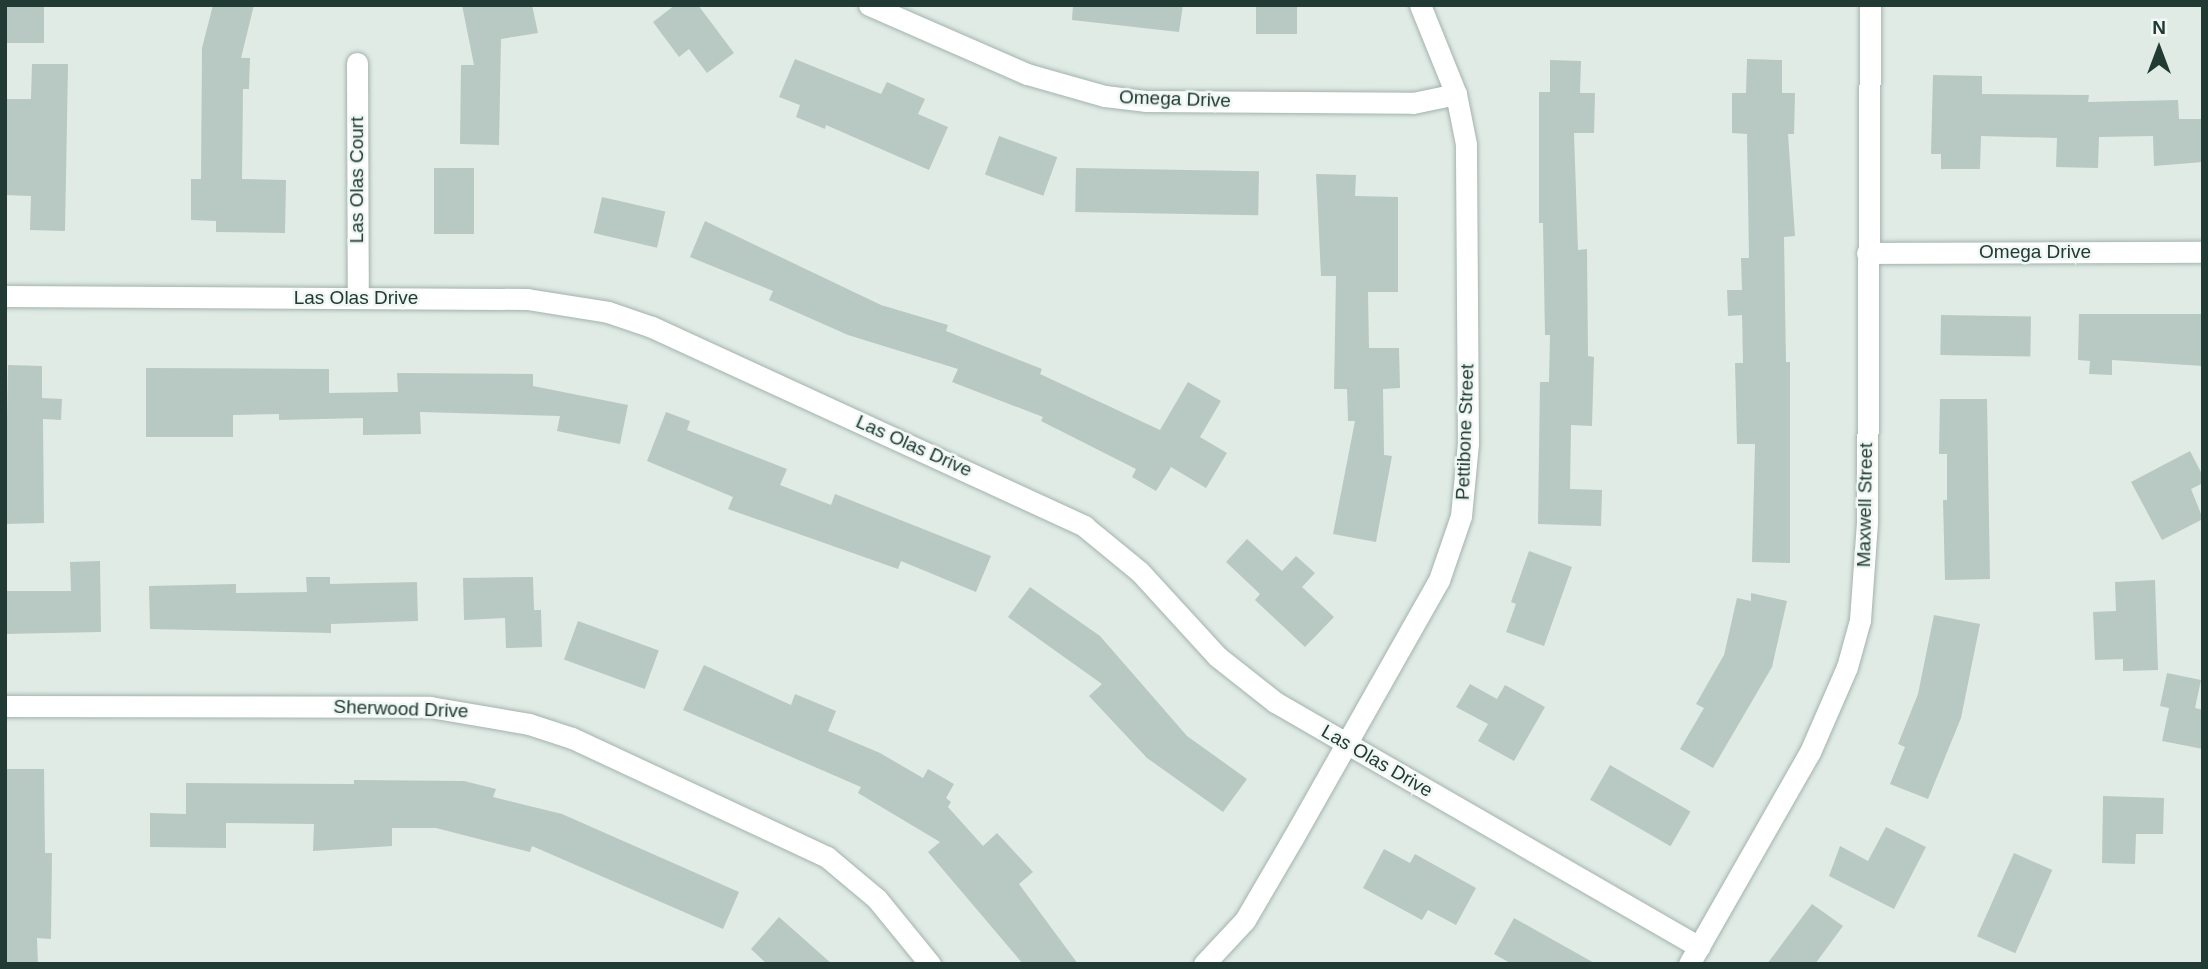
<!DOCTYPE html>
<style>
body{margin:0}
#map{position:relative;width:2208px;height:969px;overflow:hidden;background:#e0ebe6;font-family:Arial,sans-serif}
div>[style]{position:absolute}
.building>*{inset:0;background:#b8c8c2;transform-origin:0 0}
.roads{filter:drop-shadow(0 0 2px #a3b3ad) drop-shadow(0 0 2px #a3b3ad)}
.minor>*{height:21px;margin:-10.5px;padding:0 10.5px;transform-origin:10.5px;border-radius:10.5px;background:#fff}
span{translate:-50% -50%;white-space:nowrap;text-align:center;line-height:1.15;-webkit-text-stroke:5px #f0f7f4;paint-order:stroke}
.street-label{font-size:19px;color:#213b34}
.frame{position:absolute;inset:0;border:7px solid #213b34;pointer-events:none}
.north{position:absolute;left:2124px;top:14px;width:70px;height:70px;-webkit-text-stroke:5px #f0f7f4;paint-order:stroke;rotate:0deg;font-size:19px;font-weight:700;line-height:28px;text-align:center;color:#213b34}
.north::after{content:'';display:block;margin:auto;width:24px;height:32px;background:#213b34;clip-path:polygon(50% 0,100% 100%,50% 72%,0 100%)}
</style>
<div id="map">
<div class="building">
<div style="left:5px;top:5px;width:39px;height:38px"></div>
<div style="clip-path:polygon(213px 5px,254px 5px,241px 58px,250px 58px,249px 89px,243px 89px,242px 179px,286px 180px,285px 233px,216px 232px,216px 221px,191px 220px,191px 179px,201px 179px,202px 48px)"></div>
<div style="clip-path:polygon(462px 5px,532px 5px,538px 33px,501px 39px,499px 145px,460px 144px,461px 65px,474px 65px)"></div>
<div style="clip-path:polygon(675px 5px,698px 5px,734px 53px,707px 73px,689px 49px,679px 57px,653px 22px)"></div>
<div style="clip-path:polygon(1073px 5px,1183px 5px,1179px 32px,1072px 20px)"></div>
<div style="left:1256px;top:5px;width:41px;height:29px"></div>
<div style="clip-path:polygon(795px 59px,881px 94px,887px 82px,925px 99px,918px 114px,948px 127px,929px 170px,826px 125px,825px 129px,796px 117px,800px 105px,779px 97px)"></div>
<div style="clip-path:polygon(1747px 59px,1782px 60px,1782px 93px,1795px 93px,1794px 134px,1788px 134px,1795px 236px,1784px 237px,1786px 362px,1790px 362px,1790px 563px,1752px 562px,1755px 444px,1737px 444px,1735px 363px,1743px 363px,1742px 315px,1728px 316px,1727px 290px,1742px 290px,1741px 258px,1749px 258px,1747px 134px,1732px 133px,1732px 93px,1746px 93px)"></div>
<div style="clip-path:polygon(1550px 60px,1581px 61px,1580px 93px,1595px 93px,1594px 133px,1574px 133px,1578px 250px,1587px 249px,1588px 356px,1594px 357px,1592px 426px,1571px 425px,1570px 489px,1602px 490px,1601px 526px,1538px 524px,1540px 382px,1549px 382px,1550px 335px,1545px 335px,1543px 223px,1539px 223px,1539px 92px,1550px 92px)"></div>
<div style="clip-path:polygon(32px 64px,68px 64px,65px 231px,30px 230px,31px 196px,5px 195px,5px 99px,31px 99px)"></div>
<div style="clip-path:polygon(1933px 75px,1982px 76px,1982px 94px,2089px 95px,2088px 102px,2178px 100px,2179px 119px,2203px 119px,2203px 162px,2154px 166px,2153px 136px,2099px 137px,2098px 168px,2056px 167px,2057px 138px,1981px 136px,1980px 169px,1941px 169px,1941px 154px,1931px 154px)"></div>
<div style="left:999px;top:136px;width:62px;height:41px;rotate:20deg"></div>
<div style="left:474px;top:168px;width:66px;height:40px;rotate:90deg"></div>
<div style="left:1076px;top:168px;width:183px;height:44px;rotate:1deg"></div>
<div style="clip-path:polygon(1316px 174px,1356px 175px,1355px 196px,1398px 197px,1398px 292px,1368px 292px,1369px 348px,1399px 348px,1400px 388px,1383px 389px,1384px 455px,1392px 456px,1376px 542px,1333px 534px,1355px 421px,1348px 421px,1347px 389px,1334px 389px,1336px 276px,1321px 276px)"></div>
<div style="left:602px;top:197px;width:65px;height:37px;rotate:13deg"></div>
<div style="clip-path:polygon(705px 221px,881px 305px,948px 325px,946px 331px,1042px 369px,1040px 374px,1160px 430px,1188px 382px,1221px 401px,1200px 437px,1227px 453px,1206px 488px,1171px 467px,1156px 491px,1132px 477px,1136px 469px,1041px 421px,1043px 417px,952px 382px,958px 369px,848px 335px,769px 300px,773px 291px,690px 257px)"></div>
<div style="clip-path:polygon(2079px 314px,2203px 314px,2203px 366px,2112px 360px,2112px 375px,2089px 374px,2090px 361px,2078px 360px)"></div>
<div style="left:1941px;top:315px;width:90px;height:40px;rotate:1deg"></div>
<div style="clip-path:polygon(8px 365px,42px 366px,42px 398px,62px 399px,61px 420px,43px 419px,44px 523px,5px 524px)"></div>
<div style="clip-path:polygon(146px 368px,329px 369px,329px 393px,398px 392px,397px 373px,533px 374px,533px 386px,628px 405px,620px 444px,557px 431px,560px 416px,420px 412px,421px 434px,363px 435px,363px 418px,279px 420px,279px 414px,233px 415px,233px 437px,146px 437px)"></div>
<div style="clip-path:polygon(1940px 399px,1987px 399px,1990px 579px,1945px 580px,1943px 500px,1947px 500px,1947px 454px,1939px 454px)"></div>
<div style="clip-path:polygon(666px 412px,690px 421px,687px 430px,787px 469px,780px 485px,831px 505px,835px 494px,991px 556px,976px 592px,901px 561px,898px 569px,728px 509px,733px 497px,647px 461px)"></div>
<div style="clip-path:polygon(2190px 451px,2203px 476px,2203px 483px,2191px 489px,2203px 519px,2162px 540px,2131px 482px)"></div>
<div style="clip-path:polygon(1247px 539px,1282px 571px,1296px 556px,1315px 573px,1302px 587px,1334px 617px,1305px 647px,1255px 600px,1260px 594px,1226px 562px)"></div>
<div style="clip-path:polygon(1529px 551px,1572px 567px,1544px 646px,1506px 632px,1516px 604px,1511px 602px)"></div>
<div style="clip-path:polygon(100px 561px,101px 632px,5px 634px,5px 591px,71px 591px,70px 562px)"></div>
<div style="clip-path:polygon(306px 577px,330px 577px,330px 584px,417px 582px,418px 621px,331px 624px,331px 633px,150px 629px,149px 586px,236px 584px,236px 593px,307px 592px)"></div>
<div style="clip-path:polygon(533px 577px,534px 610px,541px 610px,542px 647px,506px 648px,505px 618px,464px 620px,463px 578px)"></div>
<div style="clip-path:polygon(2155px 580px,2158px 670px,2123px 671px,2123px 659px,2095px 660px,2093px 612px,2116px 611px,2115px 582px)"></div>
<div style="clip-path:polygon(1030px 587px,1100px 636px,1187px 736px,1247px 779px,1223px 812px,1147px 758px,1089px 696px,1102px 684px,1008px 617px)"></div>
<div style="clip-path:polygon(1751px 593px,1787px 601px,1772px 667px,1713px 768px,1680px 749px,1704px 708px,1696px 704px,1724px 655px,1737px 598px,1751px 601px)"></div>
<div style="clip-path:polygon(1934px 615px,1980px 624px,1961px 718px,1928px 799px,1890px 784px,1905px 747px,1898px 744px,1918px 694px)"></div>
<div style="left:578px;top:621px;width:86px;height:41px;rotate:20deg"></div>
<div style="clip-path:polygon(704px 665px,791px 705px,795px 694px,836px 711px,828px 731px,880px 753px,923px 778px,928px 769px,954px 784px,946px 798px,951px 802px,948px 807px,983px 846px,997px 833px,1033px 872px,1019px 884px,1078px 964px,1023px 964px,928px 852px,940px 842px,858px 793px,861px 787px,683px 710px)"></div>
<div style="clip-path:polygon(2167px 673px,2201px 680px,2195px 708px,2203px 710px,2203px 749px,2162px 741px,2169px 708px,2160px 706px)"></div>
<div style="clip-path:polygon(1470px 684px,1497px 699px,1505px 685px,1545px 707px,1514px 761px,1478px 741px,1488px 724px,1456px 707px)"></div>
<div style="left:1610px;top:765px;width:93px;height:40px;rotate:30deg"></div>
<div style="clip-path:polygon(5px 769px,44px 769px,45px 853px,52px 853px,51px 939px,37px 938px,38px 964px,5px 964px)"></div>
<div style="clip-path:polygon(354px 780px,464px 781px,496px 789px,493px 797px,562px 814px,739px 892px,723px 929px,532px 846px,530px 852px,436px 828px,392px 828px,392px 846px,313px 851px,314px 824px,226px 823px,226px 848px,150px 847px,150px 813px,186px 814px,186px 783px,354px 784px)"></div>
<div style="clip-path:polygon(2103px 796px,2164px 798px,2163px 834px,2136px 834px,2135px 864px,2102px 863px)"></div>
<div style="clip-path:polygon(1886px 827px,1926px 847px,1894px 909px,1829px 876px,1840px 846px,1868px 861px)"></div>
<div style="clip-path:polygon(1384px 849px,1410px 863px,1415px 854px,1476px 888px,1456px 925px,1428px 910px,1422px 920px,1363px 888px)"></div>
<div style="left:2014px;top:853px;width:42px;height:91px;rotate:24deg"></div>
<div style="clip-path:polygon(1812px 904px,1843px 926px,1815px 964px,1767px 964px)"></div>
<div style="clip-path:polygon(779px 917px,832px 964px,767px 964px,751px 949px)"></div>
<div style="clip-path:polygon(1514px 918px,1596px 964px,1512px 964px,1494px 954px)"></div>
</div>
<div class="roads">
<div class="minor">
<div style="left:869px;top:5px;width:172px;rotate:23.6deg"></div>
<div style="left:1027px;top:74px;width:81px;rotate:15.8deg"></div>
<div style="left:1105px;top:96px;width:40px;rotate:7.1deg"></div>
<div style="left:1145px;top:101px;width:268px;rotate:0.4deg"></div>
<div style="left:1413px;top:103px;width:44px;rotate:-11.8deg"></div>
<div style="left:357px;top:63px;width:234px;rotate:89.8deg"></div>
<div style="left:1867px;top:253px;width:336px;rotate:-0.2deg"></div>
<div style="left:5px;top:296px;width:522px;rotate:0.33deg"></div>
<div style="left:527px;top:299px;width:82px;rotate:9.1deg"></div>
<div style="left:608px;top:312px;width:46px;rotate:18.8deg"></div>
<div style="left:652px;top:327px;width:476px;rotate:24.7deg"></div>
<div style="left:1084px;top:526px;width:72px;rotate:39.4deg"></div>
<div style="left:1140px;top:572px;width:115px;rotate:47.5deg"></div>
<div style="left:1218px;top:657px;width:73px;rotate:38.3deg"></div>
<div style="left:1275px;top:702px;width:490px;rotate:30deg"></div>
<div style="left:5px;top:706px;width:425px;rotate:0.1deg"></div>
<div style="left:430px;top:707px;width:100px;rotate:9.7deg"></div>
<div style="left:529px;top:724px;width:45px;rotate:18deg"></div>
<div style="left:572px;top:738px;width:281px;rotate:25deg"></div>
<div style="left:827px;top:857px;width:65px;rotate:40deg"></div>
<div style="left:877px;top:899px;width:84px;rotate:50.8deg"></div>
<div style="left:1204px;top:964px;width:60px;rotate:-47deg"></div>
<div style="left:1245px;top:920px;width:95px;rotate:-59.7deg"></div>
<div style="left:1293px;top:838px;width:296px;rotate:-60.5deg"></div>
<div style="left:1439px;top:580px;width:68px;rotate:-71deg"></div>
<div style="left:1461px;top:516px;width:73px;rotate:-84.5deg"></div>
<div style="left:1468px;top:443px;width:299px;rotate:-90.4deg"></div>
<div style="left:1466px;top:144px;width:51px;rotate:-101.3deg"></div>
<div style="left:1456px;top:94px;width:96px;rotate:-112deg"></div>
<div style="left:1689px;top:964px;width:244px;rotate:-60.3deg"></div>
<div style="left:1810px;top:752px;width:93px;rotate:-66.5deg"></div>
<div style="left:1847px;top:667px;width:49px;rotate:-74.5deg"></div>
<div style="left:1860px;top:620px;width:98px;rotate:-85.9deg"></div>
<div style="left:1867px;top:522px;width:517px;rotate:-89.67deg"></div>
</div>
</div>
<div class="street-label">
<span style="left:1175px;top:99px;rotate:2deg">Omega Drive</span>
<span style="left:357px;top:180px;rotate:-90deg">Las Olas Court</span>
<span style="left:2035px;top:252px">Omega Drive</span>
<span style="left:356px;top:298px">Las Olas Drive</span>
<span style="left:1465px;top:432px;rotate:-88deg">Pettibone Street</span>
<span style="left:914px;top:446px;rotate:24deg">Las Olas Drive</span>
<span style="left:1865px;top:505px;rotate:-89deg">Maxwell Street</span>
<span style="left:401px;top:709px;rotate:2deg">Sherwood Drive</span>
<span style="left:1377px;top:761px;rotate:30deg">Las Olas Drive</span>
</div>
<div class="frame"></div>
<div class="north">N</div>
</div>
